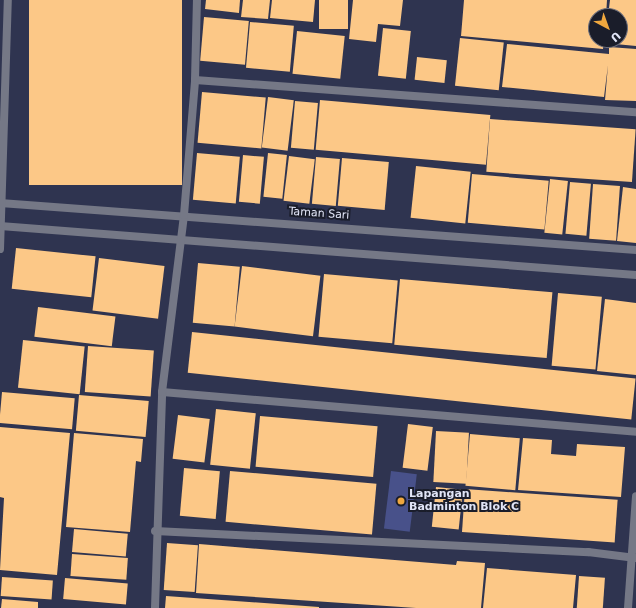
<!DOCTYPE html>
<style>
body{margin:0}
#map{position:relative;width:636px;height:608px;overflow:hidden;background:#2f3450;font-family:"DejaVu Sans",sans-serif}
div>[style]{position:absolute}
.green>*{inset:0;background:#48518a;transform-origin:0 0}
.building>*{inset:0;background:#fcc887;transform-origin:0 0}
.street>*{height:8px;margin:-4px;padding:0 4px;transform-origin:4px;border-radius:4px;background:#757886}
.dots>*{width:11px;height:11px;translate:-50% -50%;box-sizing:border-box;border:2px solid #1a1d2a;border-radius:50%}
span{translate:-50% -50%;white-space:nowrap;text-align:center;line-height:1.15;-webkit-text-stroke:4px #1a1d2a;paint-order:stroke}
.street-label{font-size:11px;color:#e1e5f7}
.poi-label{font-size:11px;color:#e1e5f7;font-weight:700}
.left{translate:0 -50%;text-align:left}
.north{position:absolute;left:588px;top:8px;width:40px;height:40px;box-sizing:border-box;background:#1a1d2a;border:1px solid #6a6d7c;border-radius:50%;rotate:139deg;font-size:11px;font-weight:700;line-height:16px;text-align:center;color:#e1e5f7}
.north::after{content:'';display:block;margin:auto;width:14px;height:18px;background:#efa73e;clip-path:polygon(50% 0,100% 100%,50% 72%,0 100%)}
</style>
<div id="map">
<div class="green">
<div style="left:391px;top:471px;width:26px;height:58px;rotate:7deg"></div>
</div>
<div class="building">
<div style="left:29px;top:0;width:153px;height:185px"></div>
<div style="clip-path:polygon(206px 0,240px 0,239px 13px,205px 9px)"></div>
<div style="clip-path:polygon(243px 0,270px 0,268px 19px,241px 17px)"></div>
<div style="clip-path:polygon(272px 0,315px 0,313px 22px,270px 18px)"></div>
<div style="left:319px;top:0;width:29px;height:29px"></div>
<div style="clip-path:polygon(353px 0,403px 0,400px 26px,378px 24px,376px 42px,349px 39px)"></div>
<div style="clip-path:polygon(464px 0,607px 0,606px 16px,596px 16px,596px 40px,604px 40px,603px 49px,461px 36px)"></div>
<div style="clip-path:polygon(610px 0,636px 0,636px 46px,605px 43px,606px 40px,620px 40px,620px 16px,608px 16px)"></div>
<div style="left:204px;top:17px;width:45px;height:44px;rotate:5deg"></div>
<div style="left:250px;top:22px;width:44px;height:46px;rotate:5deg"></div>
<div style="left:383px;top:28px;width:28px;height:48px;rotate:6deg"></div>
<div style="left:297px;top:31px;width:48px;height:43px;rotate:6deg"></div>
<div style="left:460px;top:38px;width:44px;height:48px;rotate:6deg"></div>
<div style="clip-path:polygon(507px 44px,609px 54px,609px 47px,636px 49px,636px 101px,605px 100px,608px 65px,604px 97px,502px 87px)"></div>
<div style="left:417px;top:57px;width:30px;height:23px;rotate:6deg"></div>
<div style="left:202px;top:92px;width:64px;height:51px;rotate:5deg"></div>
<div style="left:268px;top:97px;width:26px;height:51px;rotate:7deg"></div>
<div style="left:320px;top:100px;width:171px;height:50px;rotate:5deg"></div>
<div style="left:295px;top:101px;width:23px;height:47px;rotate:5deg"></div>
<div style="left:490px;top:119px;width:146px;height:53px;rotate:4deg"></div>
<div style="left:197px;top:153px;width:43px;height:47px;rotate:5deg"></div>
<div style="left:268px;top:153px;width:19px;height:44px;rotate:6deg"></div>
<div style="left:243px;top:155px;width:21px;height:47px;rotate:5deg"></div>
<div style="left:289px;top:156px;width:26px;height:45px;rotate:7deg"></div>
<div style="left:316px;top:157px;width:24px;height:47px;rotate:5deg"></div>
<div style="left:342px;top:158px;width:47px;height:48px;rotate:5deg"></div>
<div style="left:416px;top:166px;width:55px;height:52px;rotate:6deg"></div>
<div style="left:472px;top:174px;width:77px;height:49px;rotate:5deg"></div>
<div style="left:550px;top:179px;width:18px;height:54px;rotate:6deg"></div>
<div style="left:570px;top:182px;width:21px;height:52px;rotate:5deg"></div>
<div style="left:593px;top:184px;width:27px;height:55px;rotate:4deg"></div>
<div style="clip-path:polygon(623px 187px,636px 189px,636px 243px,617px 241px)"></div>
<div style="left:16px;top:248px;width:80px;height:41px;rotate:6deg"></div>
<div style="left:99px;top:258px;width:66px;height:53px;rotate:7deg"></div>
<div style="left:198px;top:263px;width:42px;height:60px;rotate:5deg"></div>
<div style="left:242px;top:266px;width:79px;height:61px;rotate:7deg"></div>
<div style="left:324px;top:274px;width:74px;height:63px;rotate:5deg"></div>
<div style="left:400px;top:279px;width:153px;height:66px;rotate:5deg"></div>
<div style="left:558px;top:293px;width:44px;height:73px;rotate:5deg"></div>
<div style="clip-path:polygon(605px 299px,636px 303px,636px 375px,597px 371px)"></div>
<div style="left:38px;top:307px;width:78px;height:30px;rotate:7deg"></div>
<div style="left:192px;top:332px;width:446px;height:41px;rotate:6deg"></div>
<div style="left:23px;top:340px;width:62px;height:48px;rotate:6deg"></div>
<div style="left:88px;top:346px;width:66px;height:46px;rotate:4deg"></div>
<div style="left:2px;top:392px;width:73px;height:31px;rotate:5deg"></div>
<div style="left:79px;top:395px;width:70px;height:36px;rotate:5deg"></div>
<div style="left:216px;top:409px;width:40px;height:56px;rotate:6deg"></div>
<div style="left:178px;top:415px;width:32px;height:44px;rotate:7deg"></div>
<div style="left:260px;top:416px;width:118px;height:51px;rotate:5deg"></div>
<div style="left:408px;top:424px;width:25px;height:44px;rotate:7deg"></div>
<div style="clip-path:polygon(0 427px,70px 433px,57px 575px,0 570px,4px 498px,0 497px)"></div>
<div style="left:436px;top:431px;width:33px;height:51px;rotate:3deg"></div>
<div style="clip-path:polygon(74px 433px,143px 439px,141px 462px,136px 461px,130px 532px,66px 527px)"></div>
<div style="left:470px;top:434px;width:50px;height:52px;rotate:5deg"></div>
<div style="clip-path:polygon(523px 438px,552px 440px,551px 454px,576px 456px,577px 444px,625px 447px,621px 497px,518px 490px)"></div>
<div style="left:184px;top:468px;width:36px;height:48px;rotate:5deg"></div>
<div style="left:230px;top:471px;width:147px;height:51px;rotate:5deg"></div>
<div style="left:436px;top:487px;width:27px;height:40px;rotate:6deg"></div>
<div style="left:465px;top:489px;width:153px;height:43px;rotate:4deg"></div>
<div style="left:74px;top:529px;width:54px;height:23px;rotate:5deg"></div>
<div style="left:167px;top:543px;width:31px;height:47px;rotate:4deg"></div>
<div style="clip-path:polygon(199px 544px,456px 565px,457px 561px,485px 563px,481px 608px,416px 608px,196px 593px)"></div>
<div style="left:72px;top:554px;width:56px;height:22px;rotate:4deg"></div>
<div style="clip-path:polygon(487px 568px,576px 575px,573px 608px,483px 608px)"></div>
<div style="left:579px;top:576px;width:26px;height:32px;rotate:4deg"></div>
<div style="left:2px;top:577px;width:51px;height:19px;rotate:4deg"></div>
<div style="left:65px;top:578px;width:63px;height:21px;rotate:5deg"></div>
<div style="clip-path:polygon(166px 596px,319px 607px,319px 608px,165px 608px)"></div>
<div style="clip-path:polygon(2px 599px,38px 602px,38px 608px,1px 608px)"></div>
</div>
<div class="street">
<div style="left:195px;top:80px;width:442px;rotate:4.2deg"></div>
<div style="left:0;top:203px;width:638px;rotate:4.23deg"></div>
<div style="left:0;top:226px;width:638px;rotate:4.41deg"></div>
<div style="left:0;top:249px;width:249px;rotate:-88.2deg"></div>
<div style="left:162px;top:392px;width:476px;rotate:4.8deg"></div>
<div style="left:155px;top:531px;width:434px;rotate:2.8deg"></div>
<div style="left:588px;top:552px;width:48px;rotate:7.1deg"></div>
<div style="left:155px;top:608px;width:216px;rotate:-88.1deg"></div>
<div style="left:162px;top:392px;width:178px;rotate:-82.9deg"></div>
<div style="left:184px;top:215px;width:135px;rotate:-85.3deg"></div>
<div style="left:195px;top:80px;width:80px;rotate:-88.6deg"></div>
<div style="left:628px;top:608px;width:112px;rotate:-85.9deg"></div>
</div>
<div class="dots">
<div style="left:401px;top:501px;background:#efa73e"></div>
</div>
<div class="street-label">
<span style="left:319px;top:214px;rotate:4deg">Taman Sari</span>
</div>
<div class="poi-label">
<span class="left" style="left:409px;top:501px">Lapangan<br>Badminton Blok C</span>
</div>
<div class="north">U</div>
</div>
